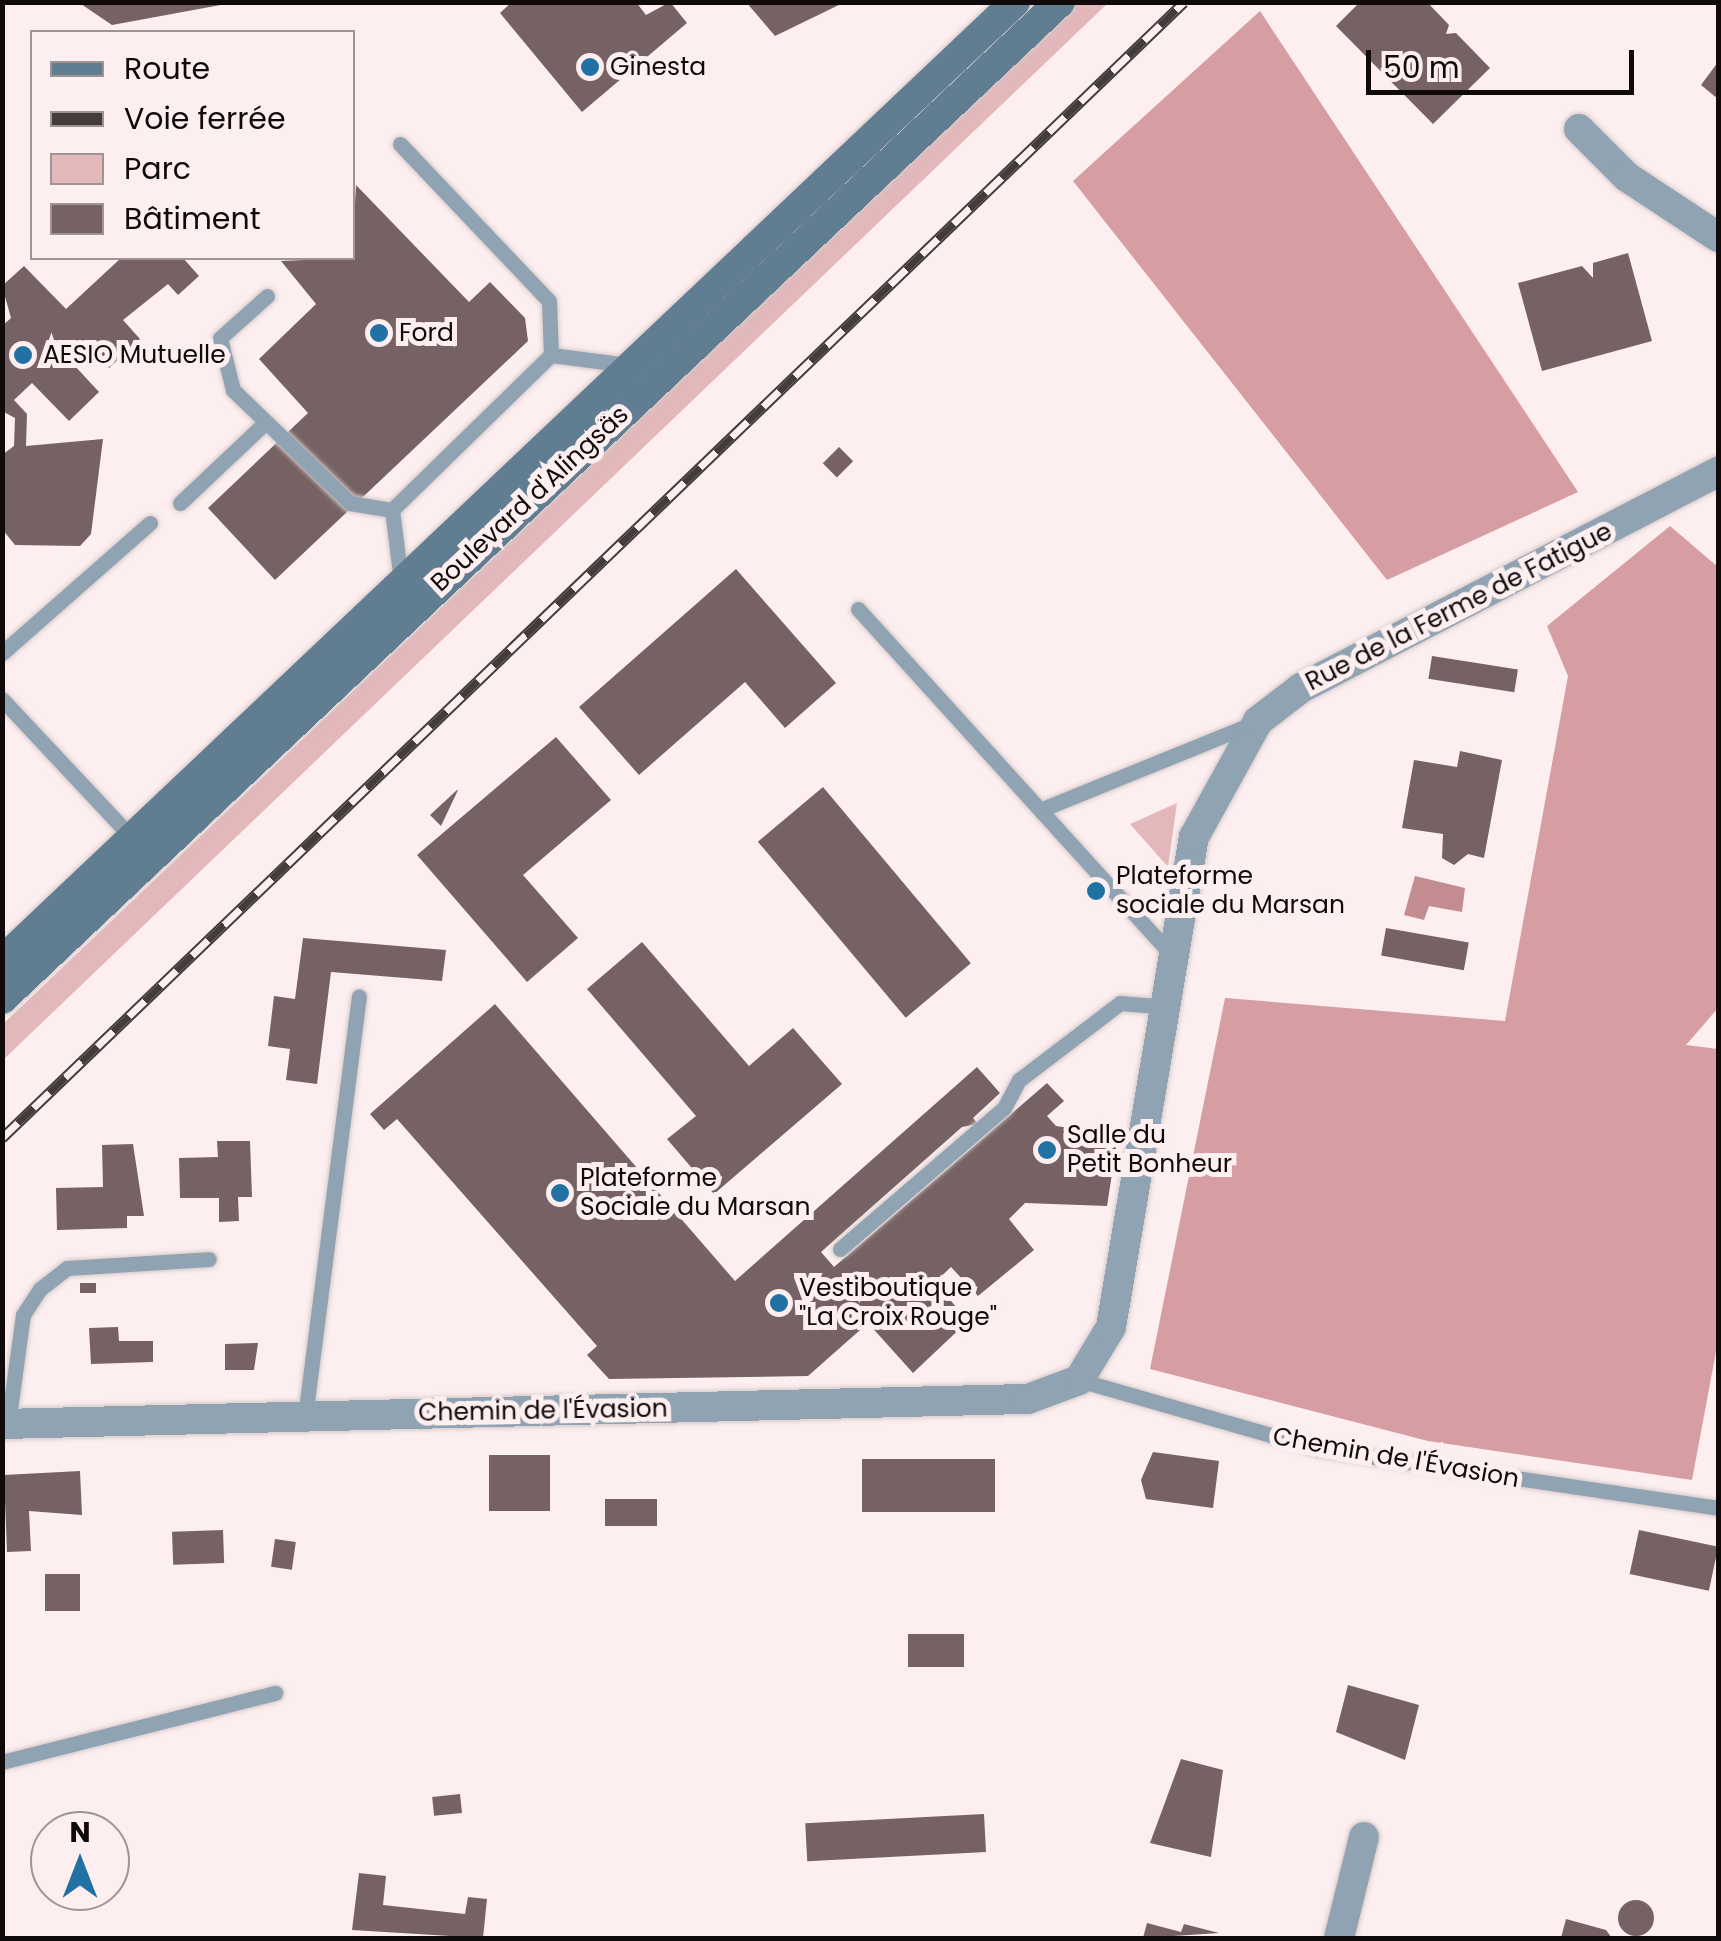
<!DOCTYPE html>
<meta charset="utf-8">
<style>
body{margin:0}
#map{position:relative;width:1721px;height:1941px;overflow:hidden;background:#fdeeef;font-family:Poppins,sans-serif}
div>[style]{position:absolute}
.green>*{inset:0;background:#e2b8bb}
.forest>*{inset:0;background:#d69da2}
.water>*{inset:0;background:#c38c90}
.building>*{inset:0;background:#766263;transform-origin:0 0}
.round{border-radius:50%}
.roads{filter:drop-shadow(0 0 2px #d7caca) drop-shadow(0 0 2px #d7caca)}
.lane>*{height:15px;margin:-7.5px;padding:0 7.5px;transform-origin:7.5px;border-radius:7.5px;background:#90a3b2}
.street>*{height:30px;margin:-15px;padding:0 15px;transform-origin:15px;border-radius:15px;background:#90a3b2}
.secondary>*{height:30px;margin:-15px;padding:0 15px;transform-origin:15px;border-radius:15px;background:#617d92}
.rail>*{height:11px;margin-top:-5.5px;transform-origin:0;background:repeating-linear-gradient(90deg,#fdeeef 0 22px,#443b3b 0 44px);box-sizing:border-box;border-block:2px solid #443b3b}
.dots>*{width:28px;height:28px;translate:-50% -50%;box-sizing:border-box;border:5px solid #fdeeef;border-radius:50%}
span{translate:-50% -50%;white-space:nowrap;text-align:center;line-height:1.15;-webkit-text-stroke:10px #fdeeef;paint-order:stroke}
.poi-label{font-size:25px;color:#110a0a}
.left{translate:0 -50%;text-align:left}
.street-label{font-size:25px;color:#110a0a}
.frame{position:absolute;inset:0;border:5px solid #110a0a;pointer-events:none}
.legend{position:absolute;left:30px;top:30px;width:325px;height:230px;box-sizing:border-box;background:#fdeeef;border:2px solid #9f9393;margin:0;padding:12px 18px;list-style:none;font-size:30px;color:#110a0a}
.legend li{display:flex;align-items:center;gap:20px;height:50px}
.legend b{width:50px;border:2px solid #9f9393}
.north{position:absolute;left:30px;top:1811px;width:100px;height:100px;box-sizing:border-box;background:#fdeeef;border:2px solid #9f9393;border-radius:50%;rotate:0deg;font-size:28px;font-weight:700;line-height:40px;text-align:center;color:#110a0a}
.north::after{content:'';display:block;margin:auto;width:35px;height:45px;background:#2171a3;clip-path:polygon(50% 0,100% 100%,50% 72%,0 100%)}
.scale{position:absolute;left:1366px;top:50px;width:268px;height:45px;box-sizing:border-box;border:5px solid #110a0a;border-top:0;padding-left:12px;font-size:30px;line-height:35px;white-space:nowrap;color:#110a0a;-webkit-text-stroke:8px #fdeeef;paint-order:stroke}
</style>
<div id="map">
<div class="green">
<div style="clip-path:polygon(1077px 3px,1108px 3px,3px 1060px,3px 1024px)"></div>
<div style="clip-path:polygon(1177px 803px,1168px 867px,1130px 824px)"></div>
</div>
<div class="forest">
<div style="clip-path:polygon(1260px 11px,1578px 492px,1387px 580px,1073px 181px)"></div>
<div style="clip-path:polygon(1670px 526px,1718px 567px,1718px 1008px,1686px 1045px,1718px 1049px,1718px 1341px,1692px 1480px,1428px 1441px,1150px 1369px,1225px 998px,1505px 1021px,1568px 676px,1547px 626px)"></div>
</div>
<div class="water">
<div style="clip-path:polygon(1415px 876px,1465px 888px,1462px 912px,1429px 906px,1424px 920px,1404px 915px)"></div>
</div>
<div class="building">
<div style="clip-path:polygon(78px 2px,225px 2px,226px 4px,112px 25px)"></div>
<div style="clip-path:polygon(512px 2px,636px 2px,646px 15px,670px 2px,687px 23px,582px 112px,500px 13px)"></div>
<div style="clip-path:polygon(746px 2px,845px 2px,775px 36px)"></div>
<div style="clip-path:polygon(1360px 2px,1427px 2px,1449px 25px,1446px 34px,1456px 33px,1490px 68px,1433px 124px,1336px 26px)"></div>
<div style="clip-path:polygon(1718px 62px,1718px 99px,1701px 85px)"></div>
<div style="clip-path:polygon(356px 185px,469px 302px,490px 282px,525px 318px,528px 341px,275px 580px,208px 508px,308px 413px,259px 359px,316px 304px,281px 261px,352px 258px)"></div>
<div style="clip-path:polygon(1628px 253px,1652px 341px,1542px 371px,1518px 283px,1582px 266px,1593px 278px,1593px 263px)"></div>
<div style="clip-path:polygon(121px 258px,183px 258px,199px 276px,178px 295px,168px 284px,123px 320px,140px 339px,109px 368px,90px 349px,74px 365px,99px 392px,69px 421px,32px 383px,14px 400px,27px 414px,26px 446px,103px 439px,91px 534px,80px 546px,15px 545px,2px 529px,2px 455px,14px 446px,15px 418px,2px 411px,2px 326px,11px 318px,2px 286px,24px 266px,66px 309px)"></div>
<div style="left:839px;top:447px;width:20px;height:23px;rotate:45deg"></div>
<div style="clip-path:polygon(736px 569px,836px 683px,785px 728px,745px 682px,639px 775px,579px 707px)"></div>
<div style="left:1432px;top:656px;width:87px;height:23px;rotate:9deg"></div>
<div style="clip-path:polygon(556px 737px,611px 800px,523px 875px,578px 938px,527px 982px,417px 855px)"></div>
<div style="clip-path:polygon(1460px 751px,1502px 760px,1484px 858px,1468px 854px,1454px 865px,1442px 858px,1443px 834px,1402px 828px,1414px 760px,1457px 767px)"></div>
<div style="left:823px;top:787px;width:230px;height:85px;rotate:50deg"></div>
<div style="clip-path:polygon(457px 790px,458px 790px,441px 826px,430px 815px)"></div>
<div style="left:1386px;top:928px;width:84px;height:28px;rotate:10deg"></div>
<div style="clip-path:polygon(303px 938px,446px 950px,442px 981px,331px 972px,317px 1084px,286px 1080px,290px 1049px,268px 1046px,274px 996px,295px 999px)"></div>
<div style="clip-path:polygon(642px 942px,749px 1066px,793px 1028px,842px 1084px,714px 1194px,667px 1139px,696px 1116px,587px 989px)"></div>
<div style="clip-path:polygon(495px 1004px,735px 1281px,977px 1067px,1000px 1093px,973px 1118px,978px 1124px,962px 1127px,821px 1252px,834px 1267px,1047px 1083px,1064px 1101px,1047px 1116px,1056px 1126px,1118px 1135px,1107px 1206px,1025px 1203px,1009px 1219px,1034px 1250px,978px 1296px,951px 1267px,935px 1282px,968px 1321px,913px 1373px,868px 1323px,808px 1376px,609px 1379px,587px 1355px,597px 1346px,397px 1119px,384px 1130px,370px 1114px)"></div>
<div style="clip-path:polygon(217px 1141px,250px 1141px,252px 1197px,238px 1197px,239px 1221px,219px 1222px,219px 1198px,180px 1198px,179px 1158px,218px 1157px)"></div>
<div style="clip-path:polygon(133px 1144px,144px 1216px,127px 1216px,127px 1228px,57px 1230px,56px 1188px,103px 1187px,102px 1145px)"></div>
<div style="left:80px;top:1283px;width:16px;height:10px"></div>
<div style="clip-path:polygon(118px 1327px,119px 1341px,153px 1341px,153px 1362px,91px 1364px,89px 1328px)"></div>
<div style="clip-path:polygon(258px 1343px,254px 1370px,225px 1370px,225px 1344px)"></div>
<div style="clip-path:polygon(1153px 1452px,1219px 1461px,1213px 1508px,1146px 1499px,1141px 1480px)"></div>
<div style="left:489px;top:1455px;width:61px;height:56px"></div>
<div style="left:995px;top:1459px;width:53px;height:133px;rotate:90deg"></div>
<div style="clip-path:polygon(80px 1471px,82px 1515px,29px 1511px,31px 1551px,7px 1552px,4px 1475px)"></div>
<div style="left:605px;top:1499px;width:52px;height:27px"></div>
<div style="left:223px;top:1530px;width:33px;height:51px;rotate:88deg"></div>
<div style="left:1639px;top:1530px;width:81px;height:45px;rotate:12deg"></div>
<div style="left:275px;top:1539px;width:21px;height:28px;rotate:8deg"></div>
<div style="left:80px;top:1574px;width:37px;height:35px;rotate:90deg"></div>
<div style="left:964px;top:1634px;width:33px;height:56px;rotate:90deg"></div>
<div style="clip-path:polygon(1348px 1685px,1419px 1705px,1405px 1760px,1336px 1732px)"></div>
<div style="clip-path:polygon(1181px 1759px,1223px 1770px,1211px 1857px,1150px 1843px)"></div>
<div style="left:460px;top:1794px;width:19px;height:28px;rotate:84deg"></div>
<div style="left:984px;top:1814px;width:38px;height:179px;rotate:87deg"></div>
<div style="clip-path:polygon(359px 1873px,386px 1876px,383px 1905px,465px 1914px,468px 1897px,487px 1899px,483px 1938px,352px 1930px)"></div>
<div class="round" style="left:1618px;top:1900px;width:36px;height:36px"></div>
<div style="clip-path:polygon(1566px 1919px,1606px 1930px,1612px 1938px,1561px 1938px)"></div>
<div style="clip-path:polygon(1147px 1923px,1181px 1932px,1184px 1924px,1219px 1933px,1143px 1938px)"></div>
</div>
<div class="roads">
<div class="lane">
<div style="left:400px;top:144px;width:216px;rotate:46.5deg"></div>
<div style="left:549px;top:301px;width:54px;rotate:87.9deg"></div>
<div style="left:267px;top:296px;width:63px;rotate:138.2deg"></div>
<div style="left:220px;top:338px;width:54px;rotate:76deg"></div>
<div style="left:233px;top:390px;width:163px;rotate:44deg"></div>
<div style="left:350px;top:503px;width:43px;rotate:9.5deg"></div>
<div style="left:180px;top:503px;width:118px;rotate:-43.3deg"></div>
<div style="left:401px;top:581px;width:72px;rotate:-97.2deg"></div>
<div style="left:392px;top:510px;width:222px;rotate:-44.3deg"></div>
<div style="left:551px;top:355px;width:78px;rotate:7.4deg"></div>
<div style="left:858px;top:609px;width:469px;rotate:47.8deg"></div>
<div style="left:2px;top:653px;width:197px;rotate:-41.3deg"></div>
<div style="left:2px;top:699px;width:190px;rotate:46.9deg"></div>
<div style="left:1045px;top:808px;width:226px;rotate:-22.1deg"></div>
<div style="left:840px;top:1249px;width:216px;rotate:-40.7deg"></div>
<div style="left:1004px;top:1108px;width:32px;rotate:-62deg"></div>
<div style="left:1019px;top:1080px;width:127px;rotate:-37.3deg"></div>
<div style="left:1120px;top:1003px;width:48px;rotate:4.8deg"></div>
<div style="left:1079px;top:1380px;width:251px;rotate:16deg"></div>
<div style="left:1320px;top:1449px;width:402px;rotate:8.4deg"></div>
<div style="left:305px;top:1417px;width:424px;rotate:-82.7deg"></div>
<div style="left:8px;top:1424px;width:110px;rotate:-82.2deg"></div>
<div style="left:23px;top:1315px;width:31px;rotate:-57deg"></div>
<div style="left:40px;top:1289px;width:34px;rotate:-38deg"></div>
<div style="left:67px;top:1268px;width:142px;rotate:-3.6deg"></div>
<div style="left:2px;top:1762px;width:282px;rotate:-14.2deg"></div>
</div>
<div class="street">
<div style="left:1579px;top:129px;width:68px;rotate:45deg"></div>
<div style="left:1627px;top:177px;width:109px;rotate:33.4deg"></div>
<div style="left:2px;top:1424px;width:1026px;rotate:-1.4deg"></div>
<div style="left:1028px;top:1399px;width:54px;rotate:-20.4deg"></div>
<div style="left:1079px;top:1380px;width:62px;rotate:-58.9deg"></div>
<div style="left:1111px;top:1327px;width:497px;rotate:-80.4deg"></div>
<div style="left:1194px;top:837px;width:132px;rotate:-61.1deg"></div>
<div style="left:1258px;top:721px;width:54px;rotate:-37.5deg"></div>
<div style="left:1301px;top:688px;width:470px;rotate:-27.4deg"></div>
<div style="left:1339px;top:1938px;width:104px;rotate:-76.1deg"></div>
</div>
<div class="secondary">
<div style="left:2px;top:961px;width:1395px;rotate:-43.43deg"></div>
<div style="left:2px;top:999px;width:1454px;rotate:-43.3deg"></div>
</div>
</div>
<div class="rail">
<div style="left:2px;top:1138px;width:1639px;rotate:-43.86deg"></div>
</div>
<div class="dots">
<div style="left:590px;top:67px;background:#2171a3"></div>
<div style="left:379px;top:333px;background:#2171a3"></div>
<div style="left:23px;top:355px;background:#2171a3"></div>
<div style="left:1096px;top:891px;background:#2171a3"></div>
<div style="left:1047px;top:1150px;background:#2171a3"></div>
<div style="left:560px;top:1193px;background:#2171a3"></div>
<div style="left:779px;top:1303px;background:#2171a3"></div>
</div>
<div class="poi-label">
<span class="left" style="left:610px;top:67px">Ginesta</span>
<span class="left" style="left:399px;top:333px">Ford</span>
<span class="left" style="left:43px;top:355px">AESIO Mutuelle</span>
<span class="left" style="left:1116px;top:891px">Plateforme<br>sociale du Marsan</span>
<span class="left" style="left:1067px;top:1150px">Salle du<br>Petit Bonheur</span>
<span class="left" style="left:580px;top:1193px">Plateforme<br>Sociale du Marsan</span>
<span class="left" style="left:799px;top:1303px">Vestiboutique<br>"La Croix Rouge"</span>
</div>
<div class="street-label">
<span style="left:530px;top:499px;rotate:-43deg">Boulevard d'Alingsäs</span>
<span style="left:1459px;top:607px;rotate:-27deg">Rue de la Ferme de Fatigue</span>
<span style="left:543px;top:1411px;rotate:-1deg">Chemin de l'Évasion</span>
<span style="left:1396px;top:1458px;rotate:10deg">Chemin de l'Évasion</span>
</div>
<div class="frame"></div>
<ul class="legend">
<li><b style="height:12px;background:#617d92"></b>Route</li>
<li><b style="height:12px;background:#443b3b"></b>Voie ferrée</li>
<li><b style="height:28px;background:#e2b8bb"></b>Parc</li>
<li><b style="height:28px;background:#766263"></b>Bâtiment</li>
</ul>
<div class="north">N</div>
<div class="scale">50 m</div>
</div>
